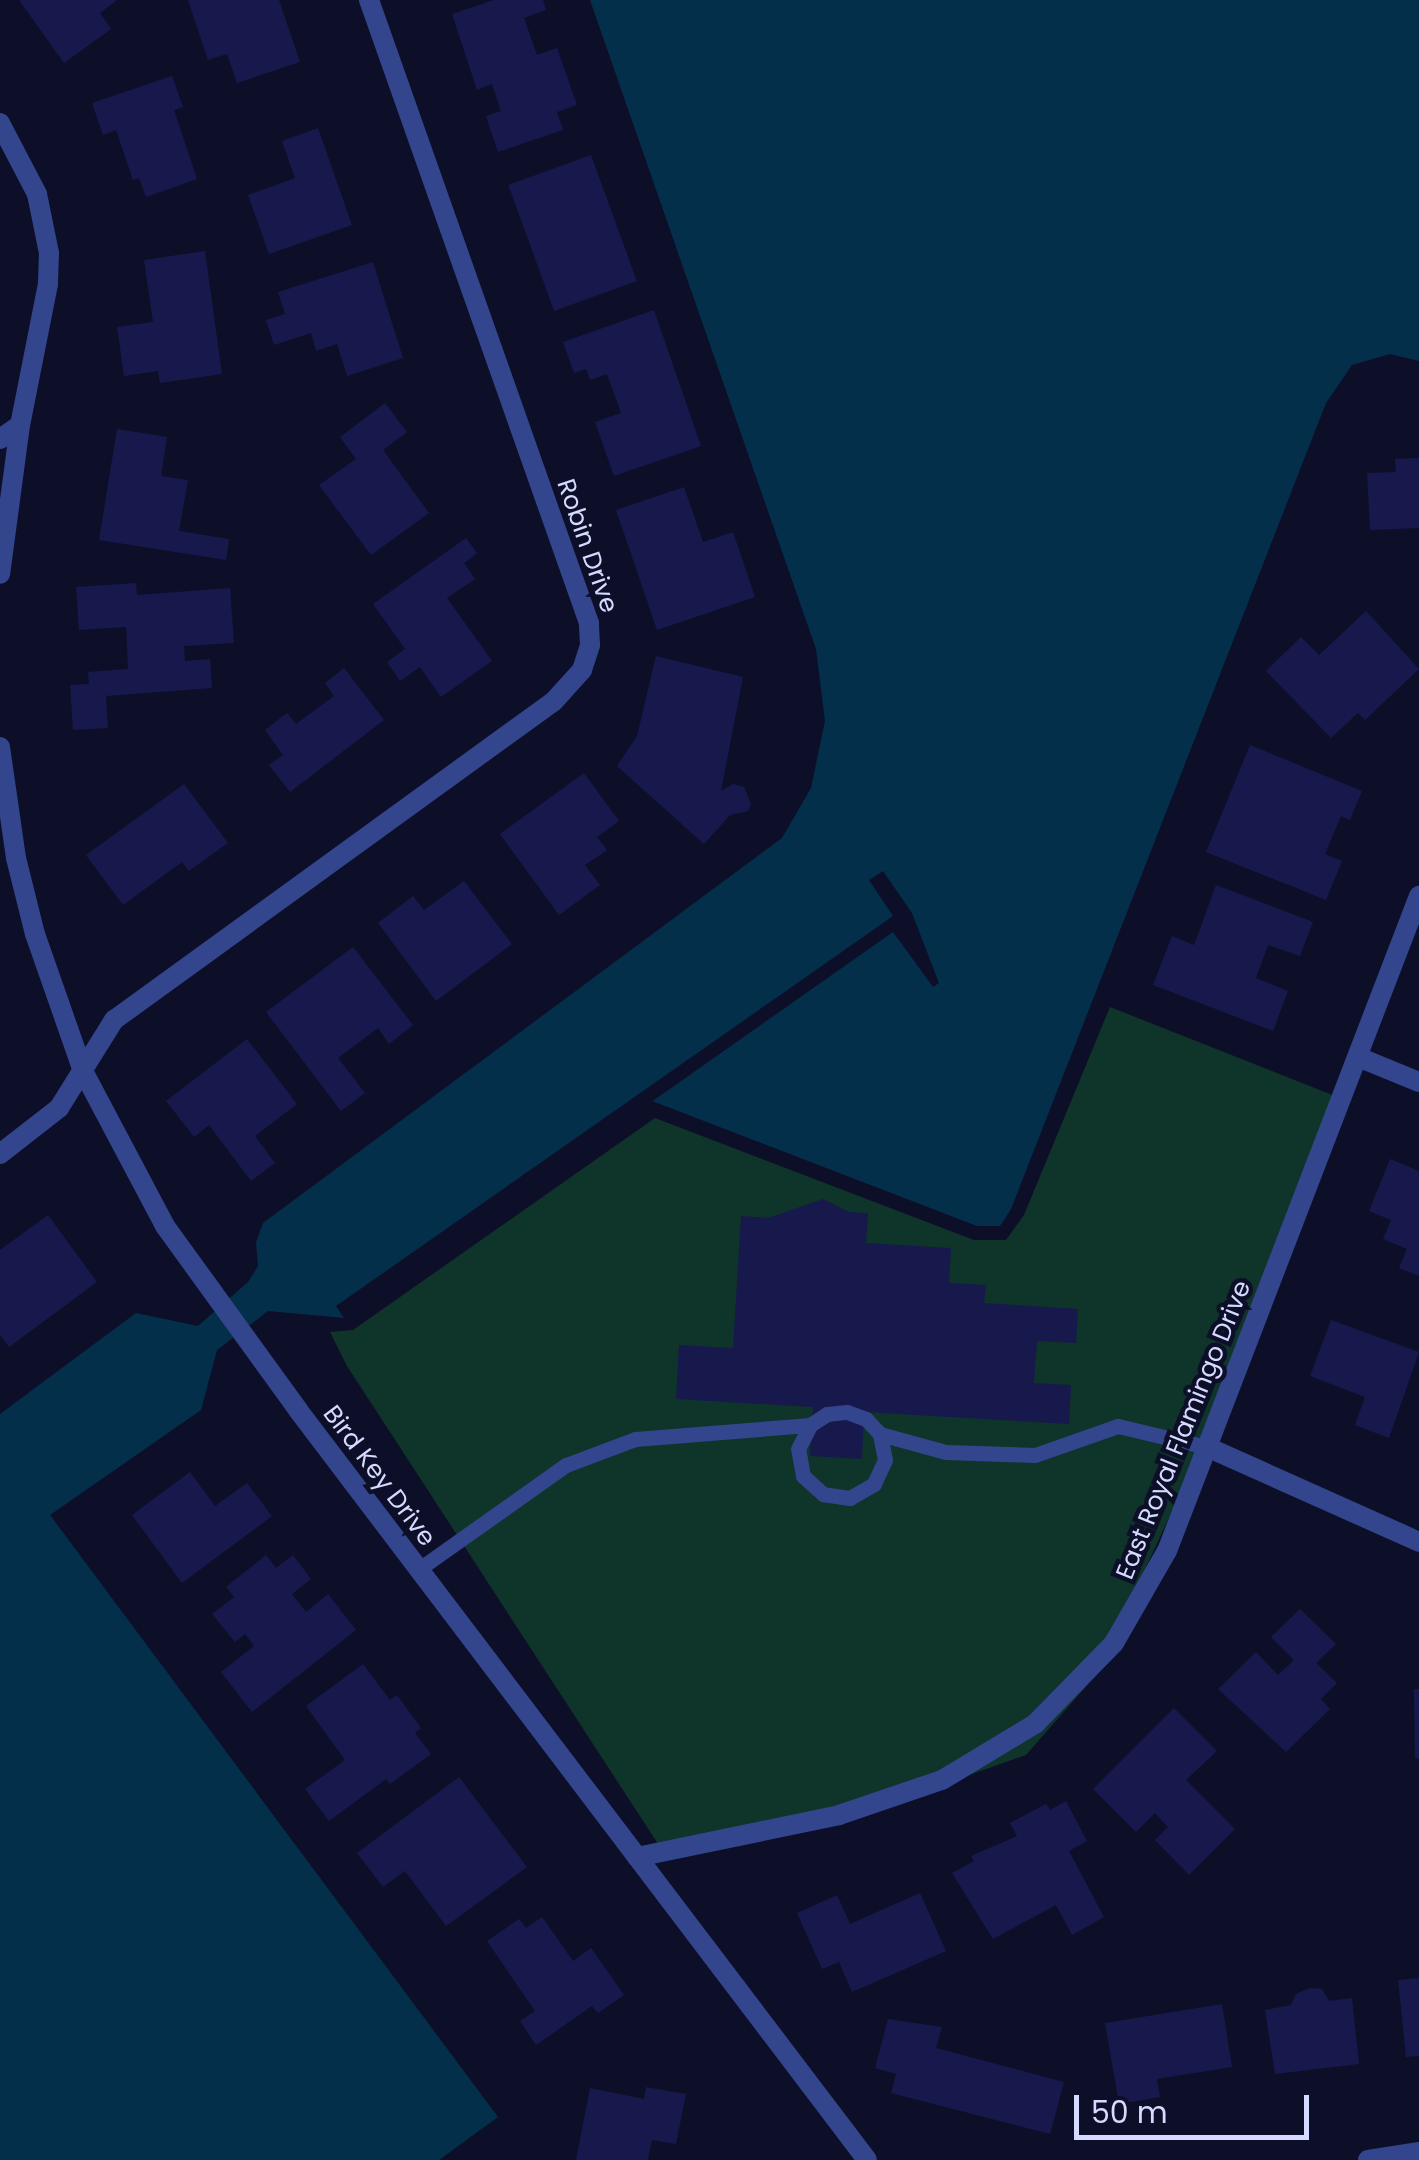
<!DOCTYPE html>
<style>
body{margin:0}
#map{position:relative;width:1419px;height:2160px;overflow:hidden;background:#0d0f29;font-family:Poppins,sans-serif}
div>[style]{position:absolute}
.green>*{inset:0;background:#0f342a}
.water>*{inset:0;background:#042f4a}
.pier>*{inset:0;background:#0d0f29}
.building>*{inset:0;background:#17194c;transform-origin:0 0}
.service>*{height:15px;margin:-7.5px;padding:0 7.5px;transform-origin:7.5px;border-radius:7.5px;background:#33458d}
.minor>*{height:20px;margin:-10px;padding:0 10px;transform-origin:10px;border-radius:10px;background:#33458d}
.tertiary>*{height:20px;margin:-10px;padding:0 10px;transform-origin:10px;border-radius:10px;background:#33458d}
span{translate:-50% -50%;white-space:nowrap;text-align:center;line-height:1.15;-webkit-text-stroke:9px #0d0f29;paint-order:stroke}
.street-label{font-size:25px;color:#d5daff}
.scale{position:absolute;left:1074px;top:2095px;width:235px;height:45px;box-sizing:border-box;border:5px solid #d5daff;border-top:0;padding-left:12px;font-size:30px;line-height:35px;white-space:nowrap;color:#d5daff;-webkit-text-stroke:8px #0d0f29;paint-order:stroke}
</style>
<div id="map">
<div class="green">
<div style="clip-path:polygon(1110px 1007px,1345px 1100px,1217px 1414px,1096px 1675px,1026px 1755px,816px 1829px,662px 1850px,347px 1366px,330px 1332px,353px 1330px,655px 1118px,974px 1240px,1006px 1240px,1024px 1215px)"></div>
</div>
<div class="water">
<div style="clip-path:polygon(590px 0,1419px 0,1419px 361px,1390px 354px,1352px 365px,1326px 403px,1011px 1209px,1000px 1226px,977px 1226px,652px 1101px,344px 1318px,268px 1311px,217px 1350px,201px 1410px,50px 1515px,498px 2117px,439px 2160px,0 2160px,0 1414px,136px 1313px,198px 1326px,248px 1282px,258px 1266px,256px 1242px,263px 1223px,782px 838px,811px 788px,825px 721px,816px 649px)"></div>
</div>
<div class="pier">
<div style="clip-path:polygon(883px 871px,912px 913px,939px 983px,933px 987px,893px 932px,344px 1318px,336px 1306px,893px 916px,869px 880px)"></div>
</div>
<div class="building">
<div style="clip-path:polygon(19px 0,117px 0,100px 13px,111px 29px,64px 63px)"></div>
<div style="clip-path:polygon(188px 0,279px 0,300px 62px,237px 83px,227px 54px,208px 60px)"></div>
<div style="clip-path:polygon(494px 0,543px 0,546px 10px,524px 18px,537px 55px,557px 48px,577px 105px,557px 112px,563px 130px,498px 152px,486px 116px,501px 111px,492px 84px,477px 90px,452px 14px)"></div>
<div style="clip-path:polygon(172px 76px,183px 107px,174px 110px,197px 179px,146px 197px,139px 178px,133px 180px,116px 130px,103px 135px,92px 103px)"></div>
<div style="clip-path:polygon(318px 128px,352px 225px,269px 254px,248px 195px,295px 178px,282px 141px)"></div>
<div style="left:591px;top:155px;width:134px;height:88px;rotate:70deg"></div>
<div style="clip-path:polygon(205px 251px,222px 374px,160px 383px,158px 371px,124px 376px,117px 327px,153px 322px,144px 260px)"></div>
<div style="clip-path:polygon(373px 262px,403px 358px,347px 376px,337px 344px,316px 351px,311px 333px,274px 345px,266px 320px,285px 314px,278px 292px)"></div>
<div style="clip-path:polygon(654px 310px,701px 446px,614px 476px,595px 422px,621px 413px,607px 374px,590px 380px,586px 369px,574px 373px,563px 342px)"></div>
<div style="clip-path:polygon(385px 403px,407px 432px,383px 450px,429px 513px,371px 555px,319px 485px,356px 459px,340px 437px)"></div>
<div style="clip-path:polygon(117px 429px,167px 437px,161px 476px,188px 480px,179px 531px,229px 539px,226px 560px,99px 540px)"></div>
<div style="clip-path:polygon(1419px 458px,1419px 528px,1370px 530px,1367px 473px,1396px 472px,1395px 459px)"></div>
<div style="clip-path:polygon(684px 487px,703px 542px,733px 532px,755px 597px,657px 630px,616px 510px)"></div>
<div style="clip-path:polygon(466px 538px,477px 553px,464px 563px,475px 579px,447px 598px,492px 661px,441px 697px,420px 667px,400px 681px,387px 662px,405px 649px,373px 604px)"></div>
<div style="clip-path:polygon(136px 583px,137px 595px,230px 588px,234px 643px,184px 646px,185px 661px,210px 659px,212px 688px,106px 696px,108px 728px,73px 730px,70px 685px,89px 684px,88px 672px,128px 669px,126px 627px,79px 630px,76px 587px)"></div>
<div style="clip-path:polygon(1366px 611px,1419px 669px,1365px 720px,1358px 713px,1331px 738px,1266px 671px,1301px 637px,1319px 655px)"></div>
<div style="clip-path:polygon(656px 656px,743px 677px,721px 791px,733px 784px,744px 787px,751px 804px,748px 811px,730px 815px,704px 844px,617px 766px,637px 736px)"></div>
<div style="clip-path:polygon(344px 668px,384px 720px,290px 792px,269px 765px,283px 755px,265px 730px,287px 713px,296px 724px,334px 696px,325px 683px)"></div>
<div style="clip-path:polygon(1250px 745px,1362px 791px,1350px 820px,1341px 816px,1325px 854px,1342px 861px,1326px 900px,1206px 852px)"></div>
<div style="clip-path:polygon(584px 773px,619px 821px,597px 837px,607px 850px,585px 865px,600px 885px,559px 915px,500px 834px)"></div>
<div style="clip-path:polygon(184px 784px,228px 843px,189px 871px,182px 862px,123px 905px,86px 855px)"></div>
<div style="clip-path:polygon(464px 881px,512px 944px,436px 1001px,378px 923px,413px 896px,424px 910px)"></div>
<div style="clip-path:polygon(1216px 885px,1313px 922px,1300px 956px,1268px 945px,1256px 978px,1288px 991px,1273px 1031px,1153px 985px,1172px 936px,1194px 945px)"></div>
<div style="clip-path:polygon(353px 947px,413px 1025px,389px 1044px,378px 1028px,338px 1058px,365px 1093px,341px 1111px,266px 1012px)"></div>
<div style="clip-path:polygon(247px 1039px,297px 1104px,255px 1136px,275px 1163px,251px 1181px,209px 1125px,194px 1137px,166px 1101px)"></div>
<div style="clip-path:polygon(1390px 1159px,1419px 1171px,1419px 1276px,1399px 1268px,1407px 1249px,1383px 1239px,1391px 1220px,1369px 1211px)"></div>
<div style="clip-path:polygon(823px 1199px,849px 1212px,868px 1213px,866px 1243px,951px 1248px,949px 1283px,986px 1285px,984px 1303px,1078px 1309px,1076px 1343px,1037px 1341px,1034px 1383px,1071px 1385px,1069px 1424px,864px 1412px,862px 1459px,810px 1456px,813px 1407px,676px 1399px,679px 1345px,733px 1348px,741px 1216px,768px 1218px)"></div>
<div style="clip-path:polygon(48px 1215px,97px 1282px,9px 1347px,0 1335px,0 1250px)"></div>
<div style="clip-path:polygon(1331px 1320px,1419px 1352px,1389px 1438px,1355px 1425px,1365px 1397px,1310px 1376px)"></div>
<div style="clip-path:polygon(190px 1472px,215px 1506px,247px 1483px,272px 1516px,182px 1583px,132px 1515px)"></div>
<div style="clip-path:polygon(266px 1555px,276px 1568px,293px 1555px,311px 1579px,292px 1594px,306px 1612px,328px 1594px,356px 1630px,252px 1712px,221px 1672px,254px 1646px,245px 1634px,235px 1642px,212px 1614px,234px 1597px,226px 1587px)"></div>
<div style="clip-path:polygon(1300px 1609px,1336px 1644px,1316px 1663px,1337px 1683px,1321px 1699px,1330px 1709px,1286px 1752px,1218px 1689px,1256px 1652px,1278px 1675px,1294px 1660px,1271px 1637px)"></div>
<div style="clip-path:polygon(363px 1664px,390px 1700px,397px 1695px,421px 1728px,415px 1733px,431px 1754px,390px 1784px,386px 1779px,329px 1821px,305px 1789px,345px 1760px,306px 1706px)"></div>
<div style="clip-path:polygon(1414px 1689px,1419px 1689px,1419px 1758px,1415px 1758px)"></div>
<div style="clip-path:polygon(1174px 1708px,1217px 1751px,1186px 1780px,1235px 1829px,1189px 1875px,1155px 1840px,1168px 1827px,1155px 1813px,1136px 1832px,1093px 1789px)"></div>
<div style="clip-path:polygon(459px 1777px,527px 1867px,446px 1926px,405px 1871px,383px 1887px,357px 1853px)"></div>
<div style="clip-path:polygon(1066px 1801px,1087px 1841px,1069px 1851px,1104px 1917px,1072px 1935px,1056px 1905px,993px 1939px,952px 1873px,974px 1861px,971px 1856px,1017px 1836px,1010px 1823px,1046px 1804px,1050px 1810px)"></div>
<div style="clip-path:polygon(920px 1893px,946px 1951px,852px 1992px,839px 1962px,822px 1969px,797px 1913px,837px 1895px,850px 1924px)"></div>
<div style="clip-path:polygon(542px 1917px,573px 1961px,591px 1948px,624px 1995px,598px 2013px,592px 2006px,536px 2045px,520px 2021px,535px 2011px,487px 1941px,519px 1919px,526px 1928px)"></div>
<div style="clip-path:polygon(1419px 1978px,1419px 2056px,1406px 2057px,1398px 1980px)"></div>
<div style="clip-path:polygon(1310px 1988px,1322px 1989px,1329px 2001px,1352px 1998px,1359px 2064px,1275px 2074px,1265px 2010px,1291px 2005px,1296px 1994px)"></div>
<div style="clip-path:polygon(1222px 2004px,1232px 2067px,1157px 2079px,1160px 2097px,1119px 2104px,1105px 2023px)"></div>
<div style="clip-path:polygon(888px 2019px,942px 2027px,936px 2048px,1064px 2082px,1050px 2134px,891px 2093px,896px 2074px,875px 2068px)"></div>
<div style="clip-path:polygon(646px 2087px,686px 2094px,676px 2144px,652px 2140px,648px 2160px,576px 2160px,590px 2088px,644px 2099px)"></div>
</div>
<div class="service">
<div style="left:880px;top:1434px;width:68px;rotate:15.3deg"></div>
<div style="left:946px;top:1452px;width:89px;rotate:1.9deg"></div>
<div style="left:1035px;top:1455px;width:88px;rotate:-19.3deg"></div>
<div style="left:1118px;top:1426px;width:91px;rotate:13.3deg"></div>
<div style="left:419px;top:1569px;width:180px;rotate:-35.3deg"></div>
<div style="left:566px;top:1465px;width:74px;rotate:-20.6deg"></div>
<div style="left:635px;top:1439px;width:176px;rotate:-4.6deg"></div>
<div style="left:810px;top:1425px;width:20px;rotate:-33deg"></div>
<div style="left:827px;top:1414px;width:20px;rotate:-6deg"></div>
<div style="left:847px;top:1412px;width:20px;rotate:20deg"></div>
<div style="left:866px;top:1419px;width:21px;rotate:47deg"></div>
<div style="left:880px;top:1434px;width:26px;rotate:79deg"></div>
<div style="left:885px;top:1460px;width:26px;rotate:115deg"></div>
<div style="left:874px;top:1484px;width:28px;rotate:150deg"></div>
<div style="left:850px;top:1498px;width:27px;rotate:-172deg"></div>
<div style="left:823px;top:1494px;width:27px;rotate:-138deg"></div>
<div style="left:803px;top:1476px;width:27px;rotate:-100deg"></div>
<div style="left:798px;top:1449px;width:27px;rotate:-63deg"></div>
</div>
<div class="minor">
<div style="left:0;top:439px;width:24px;rotate:-35deg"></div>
<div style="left:1358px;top:1057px;width:66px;rotate:22.3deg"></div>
<div style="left:0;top:1154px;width:75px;rotate:-37.9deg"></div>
<div style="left:59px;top:1108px;width:104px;rotate:-58deg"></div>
<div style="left:114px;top:1020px;width:543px;rotate:-35.94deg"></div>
<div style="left:554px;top:701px;width:42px;rotate:-47.9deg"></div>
<div style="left:582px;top:670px;width:26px;rotate:-72deg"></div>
<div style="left:590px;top:645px;width:22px;rotate:-93deg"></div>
<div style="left:589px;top:623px;width:661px;rotate:-109.45deg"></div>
<div style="left:1207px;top:1447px;width:232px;rotate:24.1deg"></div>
<div style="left:637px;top:1857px;width:206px;rotate:-11.7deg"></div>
<div style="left:839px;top:1815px;width:109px;rotate:-18.8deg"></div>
<div style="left:942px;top:1780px;width:109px;rotate:-31.1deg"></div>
<div style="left:1035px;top:1724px;width:113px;rotate:-45.7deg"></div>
<div style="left:1114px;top:1643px;width:106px;rotate:-60.1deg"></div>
<div style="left:1167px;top:1551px;width:702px;rotate:-68.96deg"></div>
</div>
<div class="tertiary">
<div style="left:0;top:123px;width:80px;rotate:62.5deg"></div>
<div style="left:37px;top:194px;width:60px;rotate:78.5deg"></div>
<div style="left:49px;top:253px;width:31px;rotate:92deg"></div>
<div style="left:48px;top:284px;width:144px;rotate:101.2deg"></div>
<div style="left:20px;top:425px;width:150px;rotate:97.6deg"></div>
<div style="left:0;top:747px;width:112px;rotate:81.8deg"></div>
<div style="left:16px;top:858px;width:78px;rotate:76deg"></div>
<div style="left:35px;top:934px;width:145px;rotate:70.7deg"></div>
<div style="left:83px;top:1071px;width:175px;rotate:62.1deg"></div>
<div style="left:165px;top:1226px;width:227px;rotate:54.1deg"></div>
<div style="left:298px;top:1410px;width:941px;rotate:52.81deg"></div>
<div style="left:1368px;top:2160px;width:52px;rotate:-8.9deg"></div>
</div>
<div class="street-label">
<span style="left:587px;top:546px;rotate:71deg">Robin Drive</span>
<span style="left:1184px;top:1430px;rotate:-68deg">East Royal Flamingo Drive</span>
<span style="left:379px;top:1476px;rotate:53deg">Bird Key Drive</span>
</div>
<div class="scale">50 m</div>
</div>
